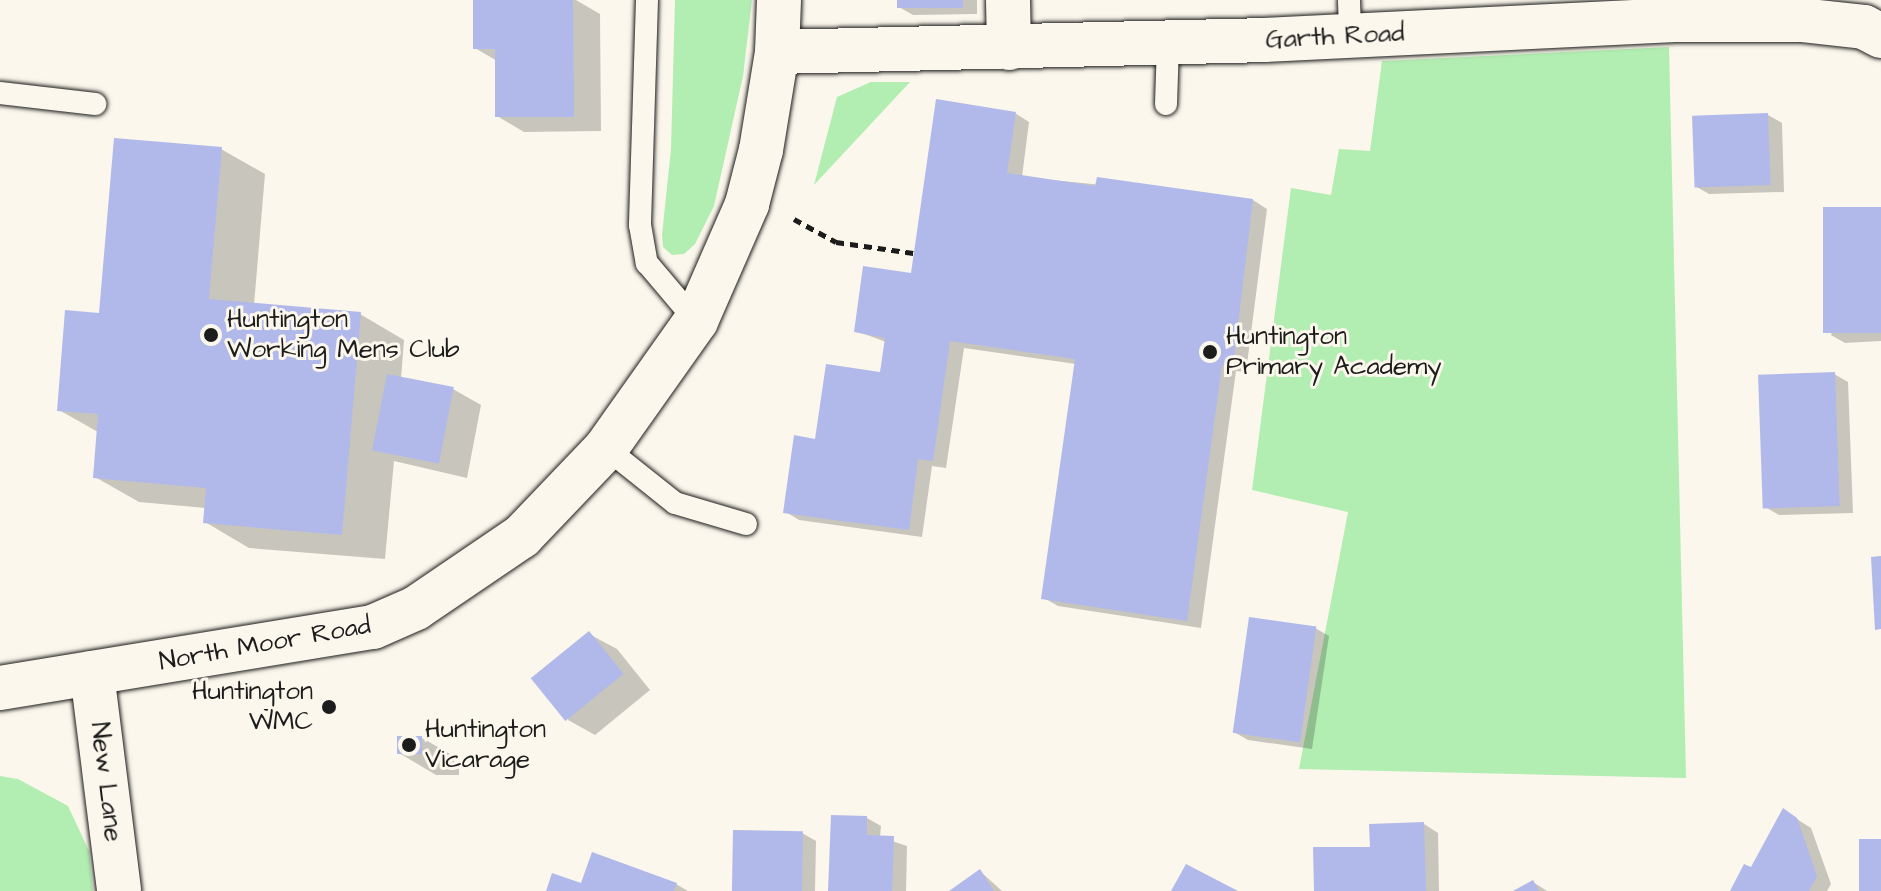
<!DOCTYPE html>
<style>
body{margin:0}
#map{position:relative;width:1881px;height:891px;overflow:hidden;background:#fbf7ec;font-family:"Architects Daughter",sans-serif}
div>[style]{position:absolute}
.green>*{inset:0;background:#b2edb2}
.shadow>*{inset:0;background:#0003}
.building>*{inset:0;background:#b1b9ea;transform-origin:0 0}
.path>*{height:5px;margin-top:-2.5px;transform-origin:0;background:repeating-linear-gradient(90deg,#1c1c1c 0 8px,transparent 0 14px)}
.roads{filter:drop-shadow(0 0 2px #1c1c1c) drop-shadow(0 0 2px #1c1c1c)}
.service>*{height:22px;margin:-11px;padding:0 11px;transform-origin:11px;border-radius:11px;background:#fbf7ec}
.minor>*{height:44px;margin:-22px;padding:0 22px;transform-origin:22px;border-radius:22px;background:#fbf7ec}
.tertiary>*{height:44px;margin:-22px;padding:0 22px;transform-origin:22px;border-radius:22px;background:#fbf7ec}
.dots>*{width:22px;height:22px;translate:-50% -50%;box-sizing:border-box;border:4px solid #fbf7ec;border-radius:50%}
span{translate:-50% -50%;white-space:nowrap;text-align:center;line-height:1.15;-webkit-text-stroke:6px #fbf7ec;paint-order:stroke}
.street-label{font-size:26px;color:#1c1c1c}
.poi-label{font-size:26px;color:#1c1c1c}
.left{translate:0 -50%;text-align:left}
.right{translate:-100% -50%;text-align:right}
</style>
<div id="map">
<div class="green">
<div style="clip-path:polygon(675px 0,752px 0,743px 76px,714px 206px,695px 244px,684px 254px,672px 255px,663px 247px,662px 235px,671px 149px)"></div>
<div style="clip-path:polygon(1669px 47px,1686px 778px,1299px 769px,1348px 512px,1252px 490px,1291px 188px,1331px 195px,1339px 149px,1370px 151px,1382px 61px)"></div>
<div style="clip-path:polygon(871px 82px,910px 82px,814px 185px,837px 97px)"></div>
<div style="clip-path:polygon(0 776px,18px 779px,68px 806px,89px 851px,93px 891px,0 891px)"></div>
</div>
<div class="shadow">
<div style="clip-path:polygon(475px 0,576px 0,600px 14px,601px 131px,524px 132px,497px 116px,497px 61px,475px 48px)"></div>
<div style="clip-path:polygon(899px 0,977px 0,977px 14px,913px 15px,899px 7px)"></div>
<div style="clip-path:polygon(1015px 113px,1029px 122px,1022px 177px,1253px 200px,1267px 209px,1246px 372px,1236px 371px,1201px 628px,1058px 606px,1044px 598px,1076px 364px,964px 348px,946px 468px,932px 466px,922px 537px,799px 520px,786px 512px,817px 441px,882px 374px,886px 342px,856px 331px,912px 275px)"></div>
<div style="clip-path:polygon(1768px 115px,1782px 123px,1784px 192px,1709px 194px,1695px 186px)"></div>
<div style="clip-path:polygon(221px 149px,265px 174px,254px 305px,360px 314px,404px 340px,401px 379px,453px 389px,481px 405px,467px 478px,394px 461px,385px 559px,249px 548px,205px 522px,206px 508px,139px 502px,95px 477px,98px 432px,59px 410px,101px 315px)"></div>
<div style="clip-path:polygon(1881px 209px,1881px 341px,1845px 343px,1831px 335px)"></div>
<div style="clip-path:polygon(1834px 374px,1848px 382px,1853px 513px,1779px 515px,1765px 507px)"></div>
<div style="clip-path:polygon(1315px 628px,1329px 636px,1312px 749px,1248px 740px,1234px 732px)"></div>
<div style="clip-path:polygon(589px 634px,617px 649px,650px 690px,595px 735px,568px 720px)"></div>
<div style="clip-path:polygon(422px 738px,459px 759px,459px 775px,436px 775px,399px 753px)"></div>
<div style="clip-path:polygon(1784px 811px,1811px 828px,1831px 884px,1827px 891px,1732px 891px,1751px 870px)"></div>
<div style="clip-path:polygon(867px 818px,881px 826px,880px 837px,907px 846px,906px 891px,830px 891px)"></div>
<div style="clip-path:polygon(1424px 824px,1438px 833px,1439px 891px,1316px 891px,1372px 849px)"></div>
<div style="clip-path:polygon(802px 833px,816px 841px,815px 891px,733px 891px)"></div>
<div style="clip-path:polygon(981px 872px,1002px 891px,952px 891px)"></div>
<div style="clip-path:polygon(1533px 882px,1547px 891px,1517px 891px)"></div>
<div style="clip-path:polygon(676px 884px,688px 891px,548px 891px,582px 886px)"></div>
</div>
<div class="building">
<div style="clip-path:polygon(473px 0,573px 0,574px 117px,495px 117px,495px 49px,473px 49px)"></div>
<div style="left:897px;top:0;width:66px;height:8px"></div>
<div style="clip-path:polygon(936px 99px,1016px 112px,1007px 173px,1095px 186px,1097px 177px,1253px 199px,1233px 366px,1222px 365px,1187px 621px,1041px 599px,1075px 359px,950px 341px,933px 461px,918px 459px,909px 530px,783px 513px,794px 435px,815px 439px,826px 364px,880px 372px,885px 338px,854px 332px,863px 266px,911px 273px)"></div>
<div style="left:1768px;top:113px;width:72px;height:76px;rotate:88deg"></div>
<div style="clip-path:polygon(114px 138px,222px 147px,209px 299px,361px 312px,342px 535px,203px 523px,206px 488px,93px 478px,98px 414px,57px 411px,65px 310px,99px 313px)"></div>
<div style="left:1881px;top:207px;width:126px;height:58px;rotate:90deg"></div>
<div style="left:1835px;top:372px;width:134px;height:77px;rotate:88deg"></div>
<div style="left:387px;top:374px;width:68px;height:78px;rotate:11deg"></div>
<div style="clip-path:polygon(1881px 556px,1881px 629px,1875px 630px,1871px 557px)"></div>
<div style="left:1249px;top:617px;width:68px;height:117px;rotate:8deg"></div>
<div style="left:589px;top:631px;width:55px;height:75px;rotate:51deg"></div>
<div style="left:397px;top:736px;width:25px;height:18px"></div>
<div style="clip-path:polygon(1783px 808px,1797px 818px,1817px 876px,1809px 891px,1730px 891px,1744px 864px,1751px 867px)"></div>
<div style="clip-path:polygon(831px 815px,867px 816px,867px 835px,894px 836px,892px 891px,828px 891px)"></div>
<div style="clip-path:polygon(1424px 822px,1426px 891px,1314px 891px,1313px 847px,1370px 847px,1369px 824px)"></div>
<div style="left:733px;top:830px;width:70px;height:61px;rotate:1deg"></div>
<div style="left:1881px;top:839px;width:52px;height:22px;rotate:90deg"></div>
<div style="clip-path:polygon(592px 852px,677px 883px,674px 891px,546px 891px,552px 873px,581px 883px)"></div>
<div style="clip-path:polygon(1186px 864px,1238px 891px,1171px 891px)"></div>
<div style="clip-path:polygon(980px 869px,994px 891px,949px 891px)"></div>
<div style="clip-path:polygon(1533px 880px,1539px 891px,1513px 891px)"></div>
</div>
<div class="path">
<div style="left:794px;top:219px;width:48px;rotate:28.7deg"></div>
<div style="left:836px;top:242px;width:78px;rotate:8.1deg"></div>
</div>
<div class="roads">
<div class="service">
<div style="left:647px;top:0;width:225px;rotate:91.8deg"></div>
<div style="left:640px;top:225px;width:39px;rotate:80deg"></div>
<div style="left:647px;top:263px;width:76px;rotate:49.8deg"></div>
<div style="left:1349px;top:1px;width:36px;rotate:88deg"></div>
<div style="left:0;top:93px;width:96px;rotate:6.6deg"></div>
<div style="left:1166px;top:104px;width:61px;rotate:-88.1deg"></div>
<div style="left:606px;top:448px;width:88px;rotate:38.6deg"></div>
<div style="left:675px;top:503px;width:74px;rotate:16.5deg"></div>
</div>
<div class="minor">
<div style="left:1008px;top:0;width:48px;rotate:88.8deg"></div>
<div style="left:777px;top:52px;width:487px;rotate:-1.4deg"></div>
<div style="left:1264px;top:40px;width:411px;rotate:-2.8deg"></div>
<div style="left:1675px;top:20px;width:126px"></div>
<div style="left:1801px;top:20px;width:63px;rotate:6.3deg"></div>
<div style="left:1864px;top:27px;width:19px;rotate:28deg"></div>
</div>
<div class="tertiary">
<div style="left:92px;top:673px;width:220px;rotate:82.9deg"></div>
<div style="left:0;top:688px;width:378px;rotate:-9.3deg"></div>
<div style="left:373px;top:627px;width:47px;rotate:-23.8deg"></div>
<div style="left:416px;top:608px;width:128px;rotate:-34.2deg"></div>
<div style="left:522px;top:536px;width:122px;rotate:-46.3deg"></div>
<div style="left:606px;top:448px;width:156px;rotate:-54.7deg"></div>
<div style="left:696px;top:321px;width:128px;rotate:-66.4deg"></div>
<div style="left:747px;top:204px;width:56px;rotate:-75.5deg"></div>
<div style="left:761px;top:150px;width:99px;rotate:-80.7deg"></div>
<div style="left:777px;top:52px;width:52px;rotate:-87.8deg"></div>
</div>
</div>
<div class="dots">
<div style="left:211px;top:335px;background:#1c1c1c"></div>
<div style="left:1210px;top:352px;background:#1c1c1c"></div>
<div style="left:329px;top:707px;background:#1c1c1c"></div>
<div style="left:409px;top:745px;background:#1c1c1c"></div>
</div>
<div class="street-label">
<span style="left:1335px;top:37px;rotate:-3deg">Garth Road</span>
<span style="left:265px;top:644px;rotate:-10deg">North Moor Road</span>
<span style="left:106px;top:782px;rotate:83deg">New Lane</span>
</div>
<div class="poi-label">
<span class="left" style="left:227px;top:335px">Huntington<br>Working Mens Club</span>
<span class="left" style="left:1226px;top:352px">Huntington<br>Primary Academy</span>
<span class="right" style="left:313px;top:707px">Huntington<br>WMC</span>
<span class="left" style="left:425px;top:745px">Huntington<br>Vicarage</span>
</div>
</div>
